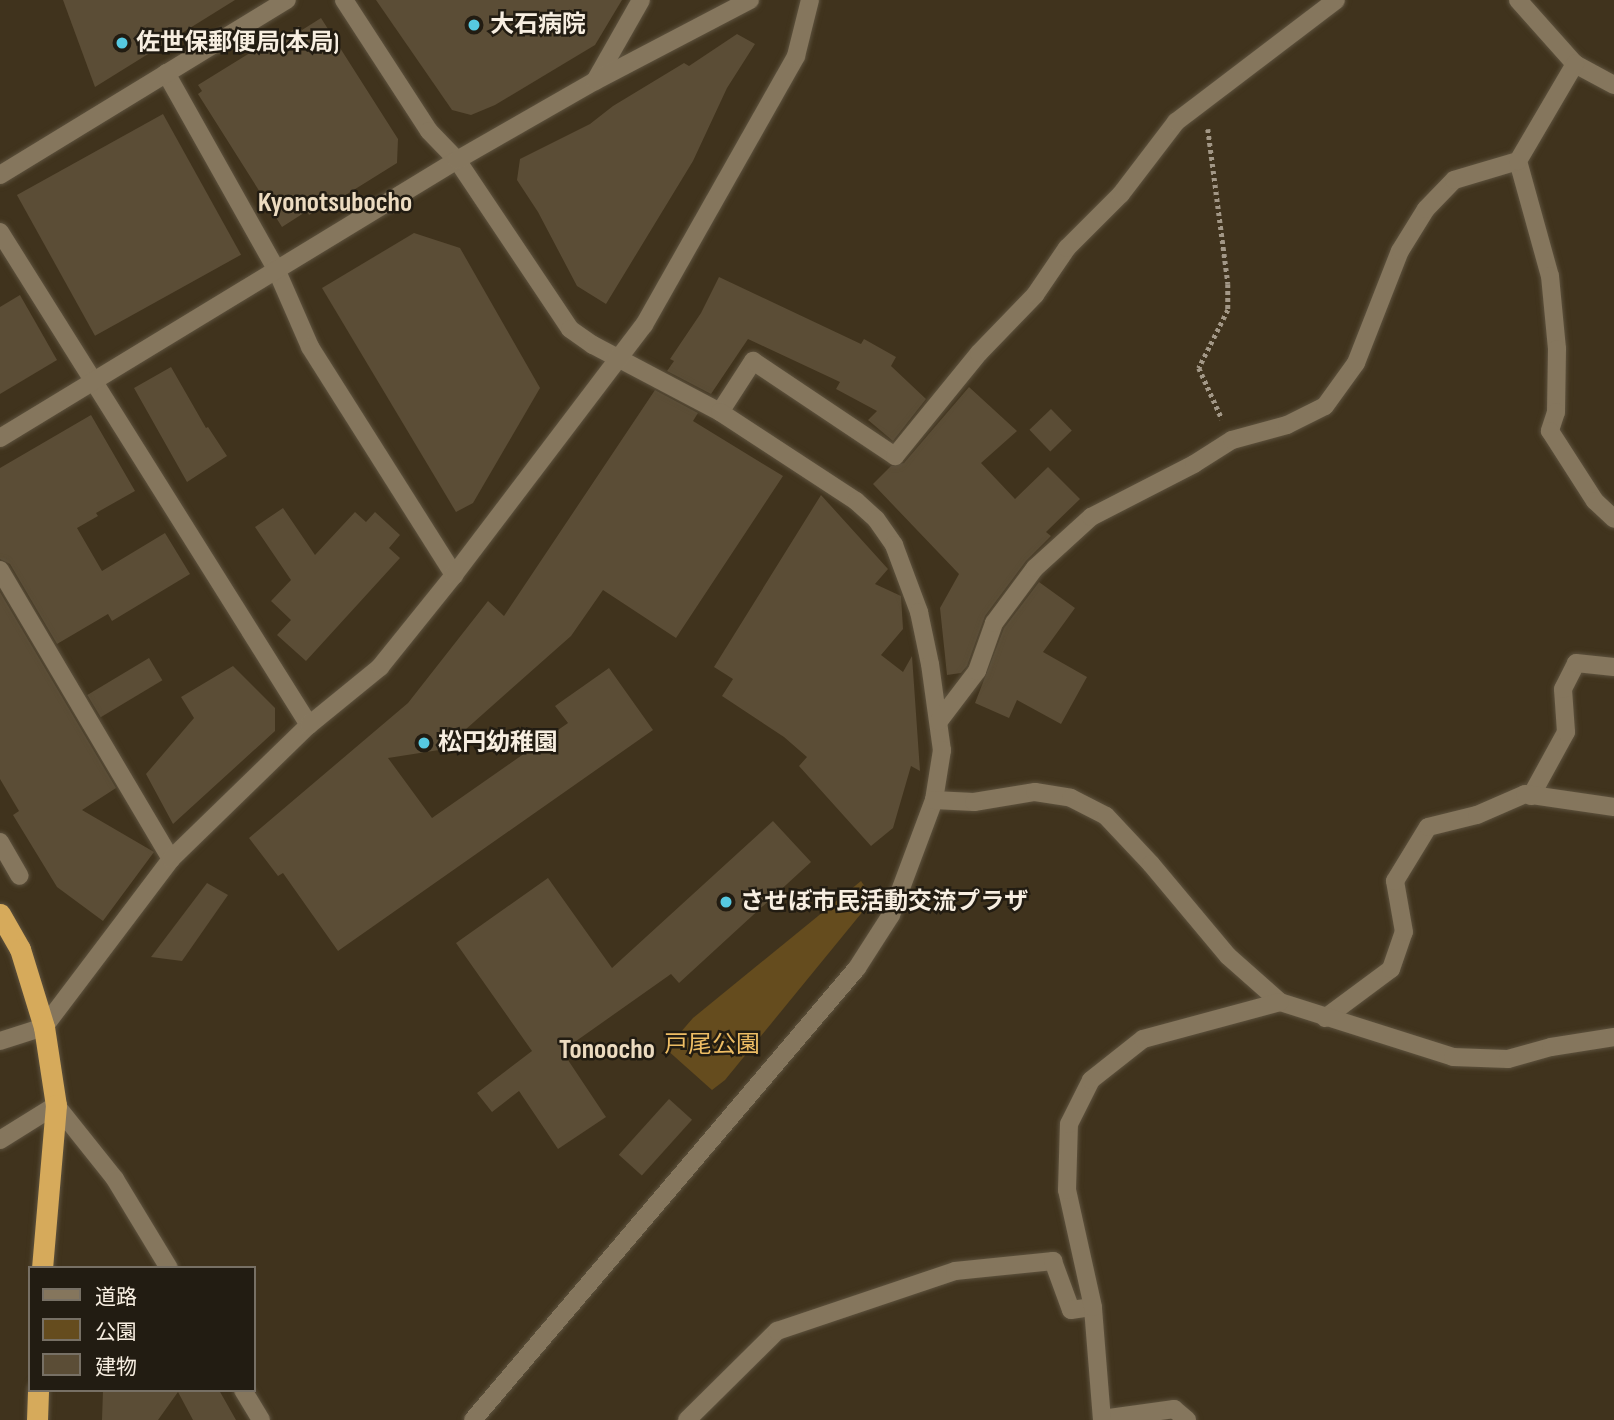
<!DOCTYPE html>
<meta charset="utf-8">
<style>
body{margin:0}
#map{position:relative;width:1614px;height:1420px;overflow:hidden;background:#40331d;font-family:"Sofia Sans Condensed","Noto Sans JP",sans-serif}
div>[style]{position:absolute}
.green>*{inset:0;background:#654c1e}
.building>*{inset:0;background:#5b4d36;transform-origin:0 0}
.path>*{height:4.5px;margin-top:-2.25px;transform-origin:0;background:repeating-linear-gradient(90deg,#a39887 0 3.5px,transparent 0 7px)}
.roads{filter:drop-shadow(0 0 2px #5d523e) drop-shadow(0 0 2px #5d523e)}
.lane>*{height:18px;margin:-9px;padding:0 9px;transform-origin:9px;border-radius:9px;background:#85765d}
.street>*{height:18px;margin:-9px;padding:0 9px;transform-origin:9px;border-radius:9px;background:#85765d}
.secondary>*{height:18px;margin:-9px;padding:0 9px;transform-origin:9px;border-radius:9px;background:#85765d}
.highway>*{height:21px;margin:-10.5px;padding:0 10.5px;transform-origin:10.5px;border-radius:10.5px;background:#d6aa5b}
.dots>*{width:19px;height:19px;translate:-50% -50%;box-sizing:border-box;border:4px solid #221c12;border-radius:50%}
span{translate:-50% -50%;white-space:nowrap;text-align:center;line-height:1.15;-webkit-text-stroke:5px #221c12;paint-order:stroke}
.poi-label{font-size:24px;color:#f7eee1;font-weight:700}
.left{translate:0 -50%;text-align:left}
.park-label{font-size:24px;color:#eebd64}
.quarter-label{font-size:28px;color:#ecdbc0;font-weight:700}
.legend{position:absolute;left:28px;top:1266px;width:228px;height:126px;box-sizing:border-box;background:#221c12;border:2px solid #777065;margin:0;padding:9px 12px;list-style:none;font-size:21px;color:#f7eee1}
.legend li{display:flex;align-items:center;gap:14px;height:35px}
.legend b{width:35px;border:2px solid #777065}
</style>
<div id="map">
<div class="green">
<div style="clip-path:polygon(861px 881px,873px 899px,725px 1080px,712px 1090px,666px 1049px,693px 1018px)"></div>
</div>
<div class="building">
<div style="clip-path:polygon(63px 0,235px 0,95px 87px)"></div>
<div style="clip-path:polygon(376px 0,622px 0,595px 45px,495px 105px,471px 115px,452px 110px)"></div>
<div style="clip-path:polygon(321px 18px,398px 139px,397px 163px,336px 201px,334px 199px,309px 215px,307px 211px,282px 227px,198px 94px,202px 91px,198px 85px,253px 51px,255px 54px,299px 26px,302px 30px)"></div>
<div style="clip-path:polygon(737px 34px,755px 44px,727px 88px,693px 161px,606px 304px,577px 286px,538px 212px,517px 180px,520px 159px,590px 124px,613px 106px,684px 63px,689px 66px)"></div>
<div style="left:163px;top:114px;width:161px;height:167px;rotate:61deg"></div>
<div style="clip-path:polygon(414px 233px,460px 248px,540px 388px,473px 503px,456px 512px,322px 288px)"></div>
<div style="clip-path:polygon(719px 277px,861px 344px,864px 339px,896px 357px,891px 366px,926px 399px,893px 441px,868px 420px,877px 411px,836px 389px,840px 382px,748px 339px,711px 394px,667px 371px,674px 361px,670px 359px,701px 313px)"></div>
<div style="clip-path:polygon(20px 295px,57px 360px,0 394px,0 307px)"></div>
<div style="clip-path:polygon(171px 367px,206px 428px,208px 427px,227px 456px,187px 482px,134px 388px)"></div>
<div style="clip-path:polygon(969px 387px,1017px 431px,981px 463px,1015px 499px,1048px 467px,1080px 499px,1046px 532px,1051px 536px,1026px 561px,985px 616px,967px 666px,961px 673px,947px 675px,940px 608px,959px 574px,873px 484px,891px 466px,904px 463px)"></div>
<div style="clip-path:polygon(655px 390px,698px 413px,693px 421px,783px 476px,676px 638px,603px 590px,571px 636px,465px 730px,439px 750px,388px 758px,432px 818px,568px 723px,555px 706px,609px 668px,653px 730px,338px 951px,283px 873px,278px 876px,249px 838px,408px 703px,488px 601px,504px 616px)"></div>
<div style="left:1051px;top:409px;width:30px;height:30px;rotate:46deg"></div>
<div style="clip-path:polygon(91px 415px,135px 491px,96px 513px,98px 516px,77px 528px,102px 571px,165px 533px,190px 574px,112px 621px,108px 614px,57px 644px,10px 564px,0 559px,0 468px)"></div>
<div style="clip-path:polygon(821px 495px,888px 569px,875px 584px,901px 596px,903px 629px,881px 655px,903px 672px,912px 656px,920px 771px,911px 766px,893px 828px,871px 846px,799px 766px,807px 757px,784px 737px,722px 696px,733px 679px,714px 667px)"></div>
<div style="clip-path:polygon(283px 508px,315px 555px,355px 512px,366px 522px,375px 512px,400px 535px,389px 548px,400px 558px,306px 661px,277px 635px,291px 620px,271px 601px,291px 580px,255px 527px)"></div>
<div style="clip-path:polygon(1039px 582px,1075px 608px,1043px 652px,1087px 677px,1061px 724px,1017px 700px,1009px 718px,975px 703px,1004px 628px)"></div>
<div style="clip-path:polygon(0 592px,116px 788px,82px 810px,154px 852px,103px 921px,57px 887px,13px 815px,19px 811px,0 779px)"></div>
<div style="left:149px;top:658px;width:26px;height:72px;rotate:59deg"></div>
<div style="clip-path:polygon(233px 666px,275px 708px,275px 731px,173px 824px,146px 774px,194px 718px,181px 697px)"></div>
<div style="clip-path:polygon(773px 821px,811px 862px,679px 983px,671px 974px,562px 1051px,606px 1117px,558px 1149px,519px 1091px,492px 1112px,477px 1093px,532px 1051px,456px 943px,548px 878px,612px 968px)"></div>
<div style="clip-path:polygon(207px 883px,228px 895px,182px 961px,151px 957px)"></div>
<div style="left:669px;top:1099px;width:31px;height:75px;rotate:42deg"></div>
<div style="clip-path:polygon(103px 1390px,219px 1390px,236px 1420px,193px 1420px,178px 1392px,158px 1420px,102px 1420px)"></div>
</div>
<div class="path">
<div style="left:1208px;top:129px;width:156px;rotate:82.6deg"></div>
<div style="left:1228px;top:284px;width:26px;rotate:90deg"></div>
<div style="left:1228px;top:310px;width:65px;rotate:116.6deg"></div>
<div style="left:1199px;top:368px;width:56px;rotate:65.7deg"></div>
</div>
<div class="roads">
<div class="lane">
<div style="left:1518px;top:161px;width:119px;rotate:74.5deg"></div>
<div style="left:1550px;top:276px;width:73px;rotate:84.5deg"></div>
<div style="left:1557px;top:349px;width:63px;rotate:90.9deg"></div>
<div style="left:1556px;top:412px;width:20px;rotate:108deg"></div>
<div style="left:1550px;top:431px;width:83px;rotate:57.3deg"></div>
<div style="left:1595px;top:501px;width:26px;rotate:43deg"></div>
<div style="left:720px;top:412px;width:61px;rotate:-57.1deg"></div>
<div style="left:753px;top:361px;width:171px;rotate:33.8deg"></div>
<div style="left:895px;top:456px;width:133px;rotate:-50.8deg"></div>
<div style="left:979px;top:353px;width:81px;rotate:-46deg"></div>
<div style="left:1035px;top:295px;width:57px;rotate:-55.8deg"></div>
<div style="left:1067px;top:248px;width:76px;rotate:-45deg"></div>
<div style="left:1121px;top:194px;width:91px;rotate:-52.6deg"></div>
<div style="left:1176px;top:122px;width:201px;rotate:-37.3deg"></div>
<div style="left:0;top:570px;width:336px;rotate:59.4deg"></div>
<div style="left:1531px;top:796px;width:73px;rotate:-61.3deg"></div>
<div style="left:1566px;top:732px;width:43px;rotate:-94deg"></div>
<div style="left:1563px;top:689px;width:29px;rotate:-63deg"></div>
<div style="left:1576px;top:663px;width:38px;rotate:6deg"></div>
<div style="left:1325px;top:1018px;width:82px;rotate:-36.6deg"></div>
<div style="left:1391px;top:969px;width:39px;rotate:-71deg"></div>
<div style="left:1404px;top:932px;width:52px;rotate:-100deg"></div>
<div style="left:1395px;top:881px;width:63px;rotate:-58.6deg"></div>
<div style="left:1428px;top:827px;width:50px;rotate:-13.8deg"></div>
<div style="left:1477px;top:815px;width:52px;rotate:-23.6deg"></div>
<div style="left:1525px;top:794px;width:90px;rotate:8.3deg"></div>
<div style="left:1102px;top:1419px;width:73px;rotate:-7.9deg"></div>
<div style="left:1174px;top:1409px;width:17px;rotate:40deg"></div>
<div style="left:687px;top:1420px;width:127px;rotate:-44.7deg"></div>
<div style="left:777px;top:1331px;width:188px;rotate:-18.6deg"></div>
<div style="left:955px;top:1271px;width:99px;rotate:-5.8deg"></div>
<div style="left:1053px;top:1261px;width:52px;rotate:69.8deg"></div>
<div style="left:1071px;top:1310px;width:22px;rotate:-8deg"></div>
</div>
<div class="street">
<div style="left:344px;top:0;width:156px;rotate:57deg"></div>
<div style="left:429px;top:131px;width:40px;rotate:46deg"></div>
<div style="left:457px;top:160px;width:203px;rotate:56.2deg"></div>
<div style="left:570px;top:329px;width:28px;rotate:35deg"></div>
<div style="left:593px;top:345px;width:144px;rotate:27.8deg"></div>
<div style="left:720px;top:412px;width:163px;rotate:33.2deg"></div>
<div style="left:856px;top:501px;width:27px;rotate:42deg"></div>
<div style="left:876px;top:519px;width:32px;rotate:55deg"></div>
<div style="left:894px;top:545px;width:72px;rotate:69.5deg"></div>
<div style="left:919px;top:612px;width:53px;rotate:78.1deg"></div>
<div style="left:930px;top:664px;width:87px;rotate:82.1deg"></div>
<div style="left:942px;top:750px;width:51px;rotate:99.1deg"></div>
<div style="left:934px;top:800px;width:123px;rotate:110.5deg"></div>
<div style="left:891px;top:915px;width:63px;rotate:122.7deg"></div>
<div style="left:857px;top:968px;width:593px;rotate:130.35deg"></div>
<div style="left:1518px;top:0;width:86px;rotate:48.3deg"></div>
<div style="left:1575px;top:64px;width:44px;rotate:28.3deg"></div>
<div style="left:166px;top:73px;width:225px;rotate:60.7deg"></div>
<div style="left:276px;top:269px;width:85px;rotate:66.4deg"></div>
<div style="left:310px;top:347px;width:270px;rotate:57.7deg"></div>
<div style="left:595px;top:81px;width:93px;rotate:-60.4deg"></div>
<div style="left:0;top:175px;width:336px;rotate:-31.4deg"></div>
<div style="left:0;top:232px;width:582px;rotate:57.92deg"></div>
<div style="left:0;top:438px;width:535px;rotate:-31.31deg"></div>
<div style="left:457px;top:160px;width:159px;rotate:-29.8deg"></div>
<div style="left:595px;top:81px;width:175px;rotate:-27.6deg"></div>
<div style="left:939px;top:721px;width:63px;rotate:-52.8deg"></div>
<div style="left:977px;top:671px;width:51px;rotate:-70.5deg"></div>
<div style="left:994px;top:623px;width:69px;rotate:-53.3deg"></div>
<div style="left:1035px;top:568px;width:76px;rotate:-42.3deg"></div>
<div style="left:1091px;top:517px;width:116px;rotate:-27.2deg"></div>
<div style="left:1194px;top:464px;width:45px;rotate:-32.3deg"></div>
<div style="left:1232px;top:440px;width:57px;rotate:-15.3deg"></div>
<div style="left:1287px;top:425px;width:42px;rotate:-26.6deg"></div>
<div style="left:1325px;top:406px;width:53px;rotate:-54.2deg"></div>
<div style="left:1356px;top:363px;width:120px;rotate:-68.6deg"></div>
<div style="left:1400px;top:251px;width:49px;rotate:-58.2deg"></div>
<div style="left:1426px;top:209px;width:40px;rotate:-46deg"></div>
<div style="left:1454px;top:180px;width:67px;rotate:-16.5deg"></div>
<div style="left:1518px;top:161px;width:113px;rotate:-59.6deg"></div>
<div style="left:934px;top:800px;width:40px;rotate:2.9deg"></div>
<div style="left:974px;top:802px;width:62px;rotate:-9.3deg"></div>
<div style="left:1035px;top:792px;width:36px;rotate:9deg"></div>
<div style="left:1071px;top:798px;width:39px;rotate:27deg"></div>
<div style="left:1106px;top:816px;width:66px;rotate:46.8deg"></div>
<div style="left:1151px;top:864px;width:120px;rotate:50.1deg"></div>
<div style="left:1228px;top:956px;width:69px;rotate:41.5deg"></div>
<div style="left:1280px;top:1002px;width:182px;rotate:17.6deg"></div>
<div style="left:1453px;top:1057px;width:55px;rotate:2.1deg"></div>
<div style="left:1508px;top:1059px;width:45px;rotate:-15.6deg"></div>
<div style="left:1551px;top:1047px;width:64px;rotate:-9deg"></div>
<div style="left:0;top:842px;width:39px;rotate:60deg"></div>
<div style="left:0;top:1140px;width:66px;rotate:-32deg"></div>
<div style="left:56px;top:1105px;width:95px;rotate:51.4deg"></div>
<div style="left:115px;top:1179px;width:104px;rotate:58.8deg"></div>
<div style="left:243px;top:1390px;width:35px;rotate:59deg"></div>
<div style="left:1102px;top:1420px;width:113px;rotate:-94.6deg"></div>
<div style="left:1093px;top:1307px;width:120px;rotate:-102.5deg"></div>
<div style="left:1067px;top:1190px;width:66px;rotate:-88.3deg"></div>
<div style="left:1069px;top:1124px;width:49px;rotate:-63.4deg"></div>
<div style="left:1091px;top:1080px;width:66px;rotate:-38.3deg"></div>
<div style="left:1143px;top:1039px;width:142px;rotate:-15.1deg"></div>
</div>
<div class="secondary">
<div style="left:0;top:1041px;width:46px;rotate:-17.7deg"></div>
<div style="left:44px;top:1027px;width:211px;rotate:-52.9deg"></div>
<div style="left:171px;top:859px;width:192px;rotate:-44.2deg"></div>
<div style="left:309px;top:725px;width:92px;rotate:-39.2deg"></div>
<div style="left:380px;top:667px;width:118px;rotate:-51.2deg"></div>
<div style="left:454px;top:575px;width:314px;rotate:-52.8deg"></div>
<div style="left:644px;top:325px;width:309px;rotate:-60.5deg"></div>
<div style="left:796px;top:56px;width:58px;rotate:-76deg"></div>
</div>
<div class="highway">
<div style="left:0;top:914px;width:40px;rotate:60.3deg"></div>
<div style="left:20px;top:949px;width:82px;rotate:72.9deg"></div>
<div style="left:44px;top:1027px;width:79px;rotate:81.3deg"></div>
<div style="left:56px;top:1105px;width:164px;rotate:94.9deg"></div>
<div style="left:37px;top:1420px;width:30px;rotate:-88deg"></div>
</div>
</div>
<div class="dots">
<div style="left:474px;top:25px;background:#56c9e1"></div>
<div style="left:122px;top:43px;background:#56c9e1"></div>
<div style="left:424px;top:743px;background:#56c9e1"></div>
<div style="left:726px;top:902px;background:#56c9e1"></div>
</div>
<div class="poi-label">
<span class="left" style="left:490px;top:25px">大石病院</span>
<span class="left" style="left:136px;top:43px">佐世保郵便局(本局)</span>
<span class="left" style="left:438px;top:743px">松円幼稚園</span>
<span class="left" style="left:740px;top:902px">させぼ市民活動交流プラザ</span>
</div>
<div class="park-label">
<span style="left:712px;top:1045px">戸尾公園</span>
</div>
<div class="quarter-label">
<span style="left:335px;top:203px">Kyonotsubocho</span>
<span style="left:607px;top:1050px">Tonoocho</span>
</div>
<ul class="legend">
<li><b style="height:9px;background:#85765d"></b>道路</li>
<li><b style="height:19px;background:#654c1e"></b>公園</li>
<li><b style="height:19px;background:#5b4d36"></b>建物</li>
</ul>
</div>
